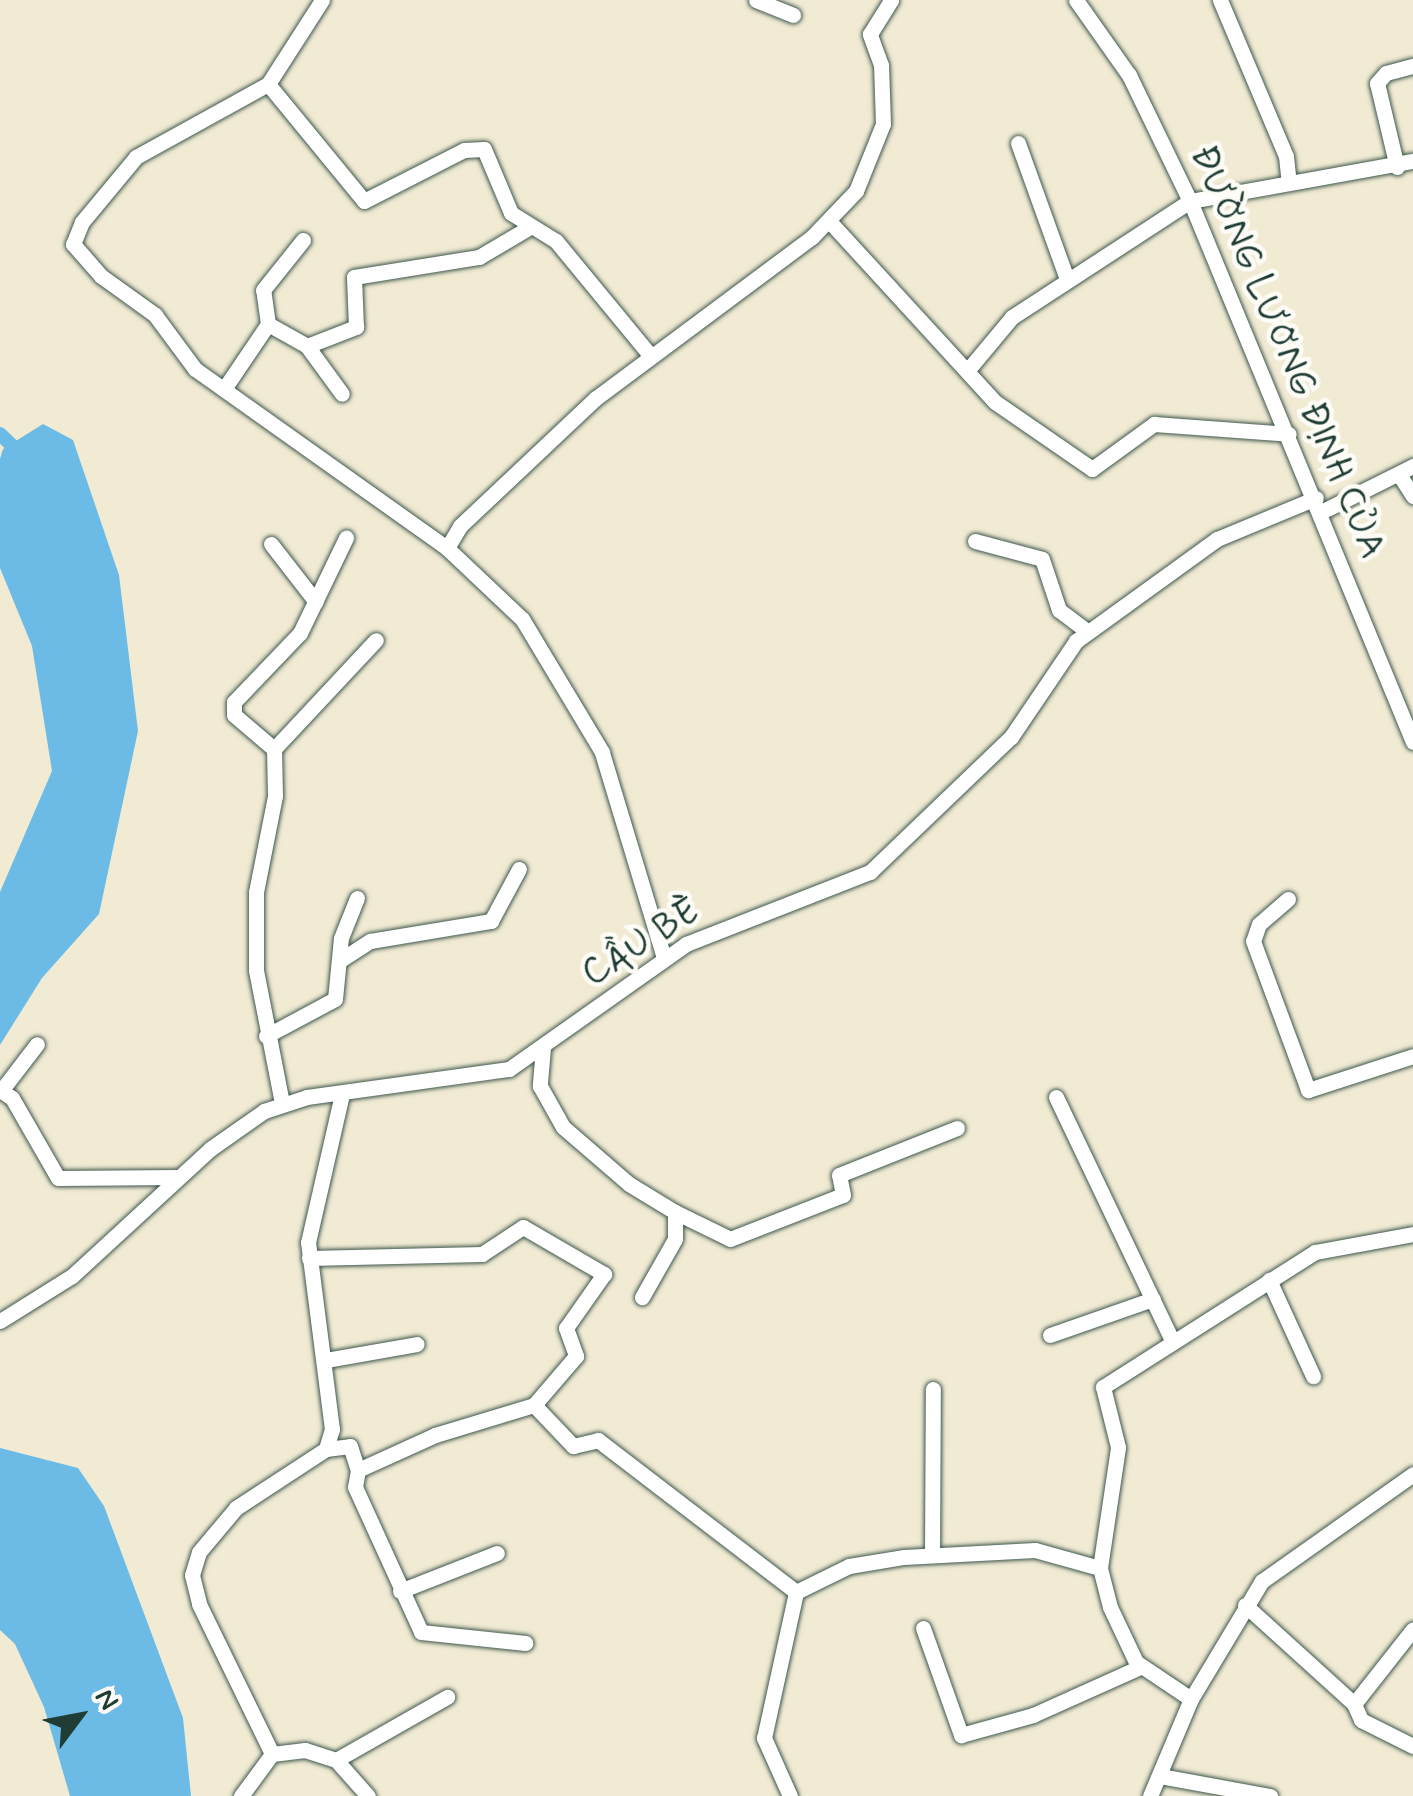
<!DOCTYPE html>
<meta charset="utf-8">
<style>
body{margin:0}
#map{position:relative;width:1413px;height:1796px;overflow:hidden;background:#f1ebd4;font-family:Mynerve,sans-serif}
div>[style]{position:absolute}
.water>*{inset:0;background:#6cbae6}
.canal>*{height:14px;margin:-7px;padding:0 7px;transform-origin:7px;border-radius:7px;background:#6cbae6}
.roads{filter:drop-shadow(0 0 2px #3e574c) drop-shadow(0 0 2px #3e574c)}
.minor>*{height:15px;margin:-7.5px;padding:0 7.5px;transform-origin:7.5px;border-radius:7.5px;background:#fff}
span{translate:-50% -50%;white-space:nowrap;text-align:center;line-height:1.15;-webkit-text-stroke:9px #fdfcf7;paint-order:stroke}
.street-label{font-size:38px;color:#1f3d34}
.north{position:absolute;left:30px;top:1666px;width:100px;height:100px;-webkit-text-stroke:8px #fdfcf7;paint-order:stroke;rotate:58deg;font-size:28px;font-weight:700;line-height:40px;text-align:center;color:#1f3d34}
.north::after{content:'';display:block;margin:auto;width:35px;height:45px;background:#1f3d34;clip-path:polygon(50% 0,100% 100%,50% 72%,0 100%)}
</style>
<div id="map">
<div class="water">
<div style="clip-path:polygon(43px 424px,73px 440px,119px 575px,138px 731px,99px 914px,42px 978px,0 1045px,0 892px,52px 771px,32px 646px,0 568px,0 459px,3px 449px)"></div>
<div style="clip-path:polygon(0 1448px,78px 1468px,104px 1506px,183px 1718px,191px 1796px,70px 1796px,44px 1707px,15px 1644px,0 1630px)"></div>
</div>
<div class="canal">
<div style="left:0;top:434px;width:30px;rotate:44deg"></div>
</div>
<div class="roads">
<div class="minor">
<div style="left:322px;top:0;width:100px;rotate:122.7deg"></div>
<div style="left:268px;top:84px;width:151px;rotate:151.1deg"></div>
<div style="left:136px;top:157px;width:85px;rotate:129.7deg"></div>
<div style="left:82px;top:222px;width:24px;rotate:112deg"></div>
<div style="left:73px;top:244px;width:43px;rotate:48.8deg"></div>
<div style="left:101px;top:276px;width:67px;rotate:35.8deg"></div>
<div style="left:155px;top:315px;width:67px;rotate:53.5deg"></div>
<div style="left:195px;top:369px;width:309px;rotate:35.4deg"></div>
<div style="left:756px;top:0;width:40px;rotate:22deg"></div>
<div style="left:1076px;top:0;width:92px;rotate:54.8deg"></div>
<div style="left:1129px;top:75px;width:140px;rotate:64.2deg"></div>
<div style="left:1190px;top:201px;width:585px;rotate:67.6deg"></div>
<div style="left:1220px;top:0;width:169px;rotate:67.1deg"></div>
<div style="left:1286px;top:156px;width:27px;rotate:84deg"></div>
<div style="left:268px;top:84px;width:151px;rotate:50.6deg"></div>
<div style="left:364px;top:201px;width:112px;rotate:-27deg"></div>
<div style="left:464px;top:150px;width:20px;rotate:-3deg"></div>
<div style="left:484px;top:149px;width:69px;rotate:67.1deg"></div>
<div style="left:511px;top:213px;width:53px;rotate:31.9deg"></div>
<div style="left:556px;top:241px;width:146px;rotate:50.5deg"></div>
<div style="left:1018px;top:143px;width:141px;rotate:70.2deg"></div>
<div style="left:1397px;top:167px;width:86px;rotate:-103.4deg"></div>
<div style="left:1377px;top:83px;width:13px;rotate:-48deg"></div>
<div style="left:1386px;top:73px;width:28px;rotate:-15deg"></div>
<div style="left:830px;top:222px;width:244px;rotate:47.5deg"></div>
<div style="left:995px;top:402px;width:118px;rotate:34.6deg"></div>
<div style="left:1092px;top:469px;width:77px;rotate:-36deg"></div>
<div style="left:1154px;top:424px;width:135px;rotate:4.2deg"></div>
<div style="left:268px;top:324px;width:45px;rotate:29.4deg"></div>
<div style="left:307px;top:346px;width:59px;rotate:53.9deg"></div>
<div style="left:307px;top:346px;width:53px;rotate:-21.2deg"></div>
<div style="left:356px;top:327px;width:50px;rotate:-92.3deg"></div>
<div style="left:354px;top:277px;width:127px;rotate:-9.1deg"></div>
<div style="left:479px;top:257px;width:59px;rotate:-30.5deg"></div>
<div style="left:967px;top:371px;width:70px;rotate:-50.2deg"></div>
<div style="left:1012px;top:317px;width:212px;rotate:-33.1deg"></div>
<div style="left:1190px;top:201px;width:227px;rotate:-10.2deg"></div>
<div style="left:224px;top:389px;width:78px;rotate:-55.9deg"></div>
<div style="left:268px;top:324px;width:34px;rotate:-98deg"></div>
<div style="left:263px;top:290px;width:64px;rotate:-51.3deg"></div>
<div style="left:1400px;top:476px;width:24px;rotate:57deg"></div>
<div style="left:1321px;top:512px;width:103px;rotate:-26.6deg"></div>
<div style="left:975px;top:541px;width:69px;rotate:15deg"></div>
<div style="left:1042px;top:559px;width:54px;rotate:71.6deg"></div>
<div style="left:1059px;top:610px;width:36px;rotate:37deg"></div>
<div style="left:271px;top:544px;width:73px;rotate:52.2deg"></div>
<div style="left:274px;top:749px;width:52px;rotate:-139.6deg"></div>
<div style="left:234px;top:715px;width:13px;rotate:-90deg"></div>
<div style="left:234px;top:702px;width:95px;rotate:-46.3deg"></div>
<div style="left:300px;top:633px;width:106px;rotate:-64.2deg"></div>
<div style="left:1288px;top:899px;width:38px;rotate:139deg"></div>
<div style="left:1259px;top:924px;width:18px;rotate:109deg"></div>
<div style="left:1253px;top:941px;width:159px;rotate:69.7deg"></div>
<div style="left:1308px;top:1090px;width:110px;rotate:-17.9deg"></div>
<div style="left:664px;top:958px;width:215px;rotate:-106.8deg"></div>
<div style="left:602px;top:752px;width:155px;rotate:-121deg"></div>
<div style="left:522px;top:619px;width:103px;rotate:-136.6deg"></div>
<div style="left:447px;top:548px;width:26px;rotate:-59deg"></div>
<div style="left:460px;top:526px;width:187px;rotate:-43.3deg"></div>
<div style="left:596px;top:398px;width:269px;rotate:-36.7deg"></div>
<div style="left:812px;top:237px;width:64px;rotate:-46.3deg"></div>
<div style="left:856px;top:191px;width:72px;rotate:-68.1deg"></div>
<div style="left:883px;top:124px;width:59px;rotate:-91.9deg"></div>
<div style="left:881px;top:65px;width:33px;rotate:-110deg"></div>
<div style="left:870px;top:34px;width:40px;rotate:-58deg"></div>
<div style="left:339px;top:961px;width:37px;rotate:-33deg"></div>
<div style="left:370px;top:941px;width:123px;rotate:-9.4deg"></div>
<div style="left:491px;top:921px;width:59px;rotate:-61.7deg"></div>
<div style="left:266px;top:1036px;width:78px;rotate:-28.2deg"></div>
<div style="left:335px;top:999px;width:61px;rotate:-84.4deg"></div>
<div style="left:341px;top:938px;width:43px;rotate:-68.2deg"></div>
<div style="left:543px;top:1048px;width:38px;rotate:95deg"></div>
<div style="left:540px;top:1086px;width:47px;rotate:60.7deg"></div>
<div style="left:563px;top:1127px;width:87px;rotate:40.8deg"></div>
<div style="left:629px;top:1184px;width:54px;rotate:31.3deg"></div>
<div style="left:675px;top:1212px;width:27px;rotate:90deg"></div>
<div style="left:675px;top:1239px;width:67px;rotate:119.6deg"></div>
<div style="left:4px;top:1087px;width:54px;rotate:-52.5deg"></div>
<div style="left:0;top:1090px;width:14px;rotate:34deg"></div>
<div style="left:12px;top:1098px;width:92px;rotate:60.1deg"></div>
<div style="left:58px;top:1178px;width:120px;rotate:-0.5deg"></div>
<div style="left:342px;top:1094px;width:152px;rotate:102.9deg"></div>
<div style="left:308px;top:1242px;width:189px;rotate:82.7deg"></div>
<div style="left:332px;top:1429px;width:21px;rotate:107deg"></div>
<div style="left:326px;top:1449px;width:108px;rotate:146.8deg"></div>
<div style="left:236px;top:1508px;width:57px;rotate:130.1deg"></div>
<div style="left:199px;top:1552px;width:24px;rotate:107deg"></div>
<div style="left:192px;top:1575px;width:30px;rotate:76deg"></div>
<div style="left:199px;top:1604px;width:167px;rotate:64deg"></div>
<div style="left:272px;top:1754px;width:33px;rotate:-7deg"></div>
<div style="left:305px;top:1750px;width:33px;rotate:18deg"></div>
<div style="left:336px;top:1760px;width:48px;rotate:48.4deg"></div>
<div style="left:1056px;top:1097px;width:269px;rotate:64.5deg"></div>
<div style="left:282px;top:1103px;width:136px;rotate:-101.1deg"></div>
<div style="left:256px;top:970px;width:78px;rotate:-90deg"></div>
<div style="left:256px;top:892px;width:98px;rotate:-78.8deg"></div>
<div style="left:275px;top:796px;width:47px;rotate:-91.2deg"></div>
<div style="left:274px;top:749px;width:149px;rotate:-46.9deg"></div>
<div style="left:675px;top:1212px;width:61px;rotate:26.1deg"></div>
<div style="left:730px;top:1239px;width:121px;rotate:-21.3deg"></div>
<div style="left:843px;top:1195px;width:20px;rotate:-101deg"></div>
<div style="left:839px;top:1175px;width:127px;rotate:-21.7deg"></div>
<div style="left:309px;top:1258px;width:173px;rotate:-1.3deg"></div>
<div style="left:482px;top:1254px;width:49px;rotate:-33.4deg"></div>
<div style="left:523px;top:1227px;width:94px;rotate:30.1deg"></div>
<div style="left:604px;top:1274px;width:66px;rotate:125.1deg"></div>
<div style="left:566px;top:1328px;width:30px;rotate:70deg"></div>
<div style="left:576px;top:1356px;width:65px;rotate:130.6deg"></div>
<div style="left:1269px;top:1280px;width:106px;rotate:65.4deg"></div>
<div style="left:0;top:1321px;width:85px;rotate:-32deg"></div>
<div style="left:72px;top:1276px;width:188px;rotate:-42.6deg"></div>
<div style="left:210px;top:1149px;width:66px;rotate:-35.1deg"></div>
<div style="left:264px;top:1111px;width:45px;rotate:-18deg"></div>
<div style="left:307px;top:1097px;width:204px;rotate:-7.9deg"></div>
<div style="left:509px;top:1069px;width:217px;rotate:-35.2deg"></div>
<div style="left:686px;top:944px;width:198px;rotate:-21.4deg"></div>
<div style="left:870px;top:872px;width:195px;rotate:-43.8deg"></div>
<div style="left:1011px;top:737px;width:116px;rotate:-55.9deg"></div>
<div style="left:1076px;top:641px;width:174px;rotate:-35.9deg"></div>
<div style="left:1217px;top:539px;width:107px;rotate:-22.5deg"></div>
<div style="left:1050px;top:1335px;width:109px;rotate:-19.3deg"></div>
<div style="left:326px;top:1360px;width:92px;rotate:-10deg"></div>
<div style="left:326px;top:1449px;width:24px;rotate:-7deg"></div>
<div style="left:350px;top:1446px;width:25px;rotate:72deg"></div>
<div style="left:358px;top:1470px;width:85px;rotate:-24.4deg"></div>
<div style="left:435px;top:1435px;width:103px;rotate:-16.9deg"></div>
<div style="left:534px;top:1405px;width:57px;rotate:46.4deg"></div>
<div style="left:573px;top:1446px;width:26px;rotate:-13deg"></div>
<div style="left:598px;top:1440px;width:250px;rotate:37.5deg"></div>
<div style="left:358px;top:1470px;width:17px;rotate:100deg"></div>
<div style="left:355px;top:1487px;width:159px;rotate:65.5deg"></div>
<div style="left:421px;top:1632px;width:105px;rotate:6deg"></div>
<div style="left:932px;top:1555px;width:166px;rotate:-89.7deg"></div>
<div style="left:400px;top:1591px;width:104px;rotate:-21.4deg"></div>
<div style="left:1245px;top:1605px;width:147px;rotate:42.2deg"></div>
<div style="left:1354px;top:1704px;width:17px;rotate:66deg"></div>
<div style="left:1361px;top:1720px;width:58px;rotate:26.6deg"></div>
<div style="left:923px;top:1628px;width:114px;rotate:70.4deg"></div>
<div style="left:961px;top:1735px;width:75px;rotate:-15.5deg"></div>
<div style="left:1033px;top:1715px;width:117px;rotate:-24.2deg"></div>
<div style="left:1191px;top:1699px;width:66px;rotate:-146.1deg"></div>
<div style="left:1136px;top:1662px;width:61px;rotate:-115.3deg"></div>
<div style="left:1110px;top:1607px;width:40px;rotate:-104.4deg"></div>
<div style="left:1100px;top:1568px;width:122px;rotate:-81.5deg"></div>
<div style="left:1118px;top:1447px;width:62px;rotate:-104deg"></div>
<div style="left:1103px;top:1387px;width:251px;rotate:-32.5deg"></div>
<div style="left:1315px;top:1252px;width:100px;rotate:-10.4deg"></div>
<div style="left:1354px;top:1704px;width:95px;rotate:-51.8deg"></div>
<div style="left:336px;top:1760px;width:128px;rotate:-29.6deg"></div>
<div style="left:1160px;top:1776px;width:112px;rotate:10.3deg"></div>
<div style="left:241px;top:1796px;width:52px;rotate:-53.6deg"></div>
<div style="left:790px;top:1796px;width:64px;rotate:-114.1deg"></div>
<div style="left:764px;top:1738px;width:149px;rotate:-77.6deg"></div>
<div style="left:796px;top:1592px;width:59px;rotate:-26.1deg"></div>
<div style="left:849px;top:1566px;width:56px;rotate:-9.3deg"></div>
<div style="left:904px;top:1557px;width:131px;rotate:-3.1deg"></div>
<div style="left:1035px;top:1550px;width:67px;rotate:15.5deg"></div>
<div style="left:1150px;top:1796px;width:105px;rotate:-67.1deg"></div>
<div style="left:1191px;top:1699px;width:138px;rotate:-59deg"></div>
<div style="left:1262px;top:1581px;width:185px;rotate:-35.3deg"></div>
</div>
</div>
<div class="street-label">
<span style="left:1287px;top:352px;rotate:67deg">ĐƯỜNG LƯƠNG ĐỊNH CỦA</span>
<span style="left:641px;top:943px;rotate:-32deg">CẦU BÈ</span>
</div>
<div class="north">N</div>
</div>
